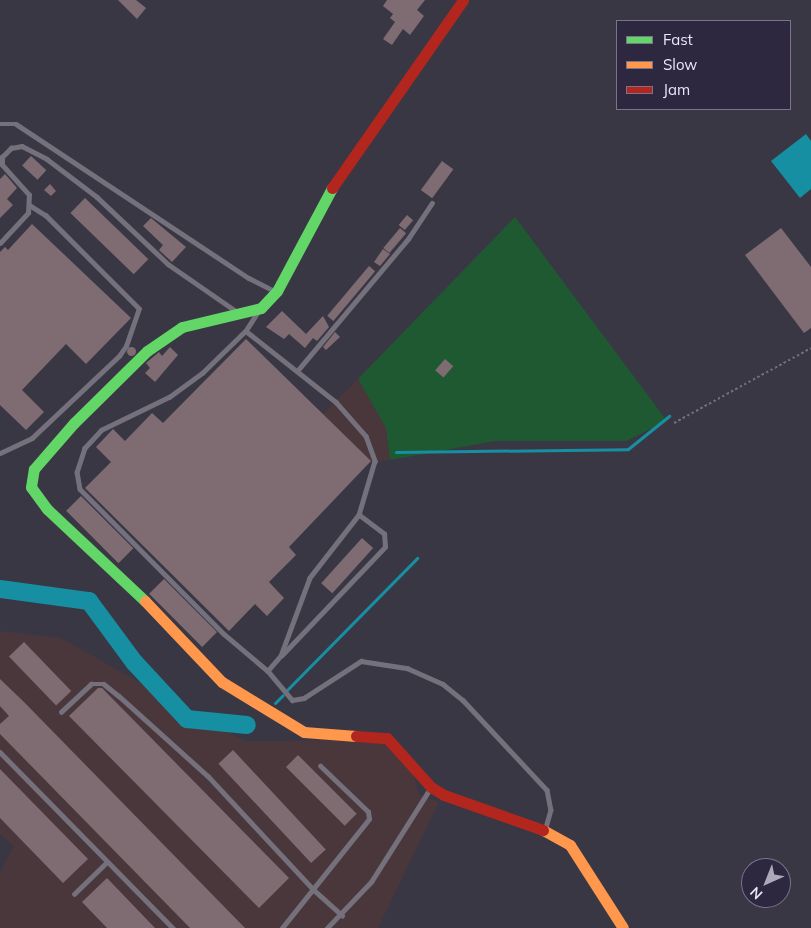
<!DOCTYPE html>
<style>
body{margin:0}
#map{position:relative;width:811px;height:928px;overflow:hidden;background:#3a3745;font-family:Mulish,sans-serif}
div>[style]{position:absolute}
.industrial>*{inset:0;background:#4a373b}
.green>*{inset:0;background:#1f5932}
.water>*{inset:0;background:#168fa2}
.stream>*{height:3px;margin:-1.5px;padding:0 1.5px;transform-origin:1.5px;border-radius:1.5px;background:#168fa2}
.river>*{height:18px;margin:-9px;padding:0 9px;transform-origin:9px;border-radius:9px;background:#168fa2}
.building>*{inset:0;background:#7e6c72;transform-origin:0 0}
.round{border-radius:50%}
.path>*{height:2px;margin-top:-1px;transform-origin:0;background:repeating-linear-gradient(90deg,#716e79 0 2.5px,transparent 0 5px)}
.lane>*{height:4.5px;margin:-2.25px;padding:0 2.25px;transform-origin:2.25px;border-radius:2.25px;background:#74717c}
.fast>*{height:11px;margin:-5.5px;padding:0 5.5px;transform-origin:5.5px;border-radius:5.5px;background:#63d668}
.slow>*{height:11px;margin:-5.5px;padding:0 5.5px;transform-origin:5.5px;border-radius:5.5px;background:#ff974d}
.jam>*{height:11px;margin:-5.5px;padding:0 5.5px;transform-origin:5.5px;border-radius:5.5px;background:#b3261e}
span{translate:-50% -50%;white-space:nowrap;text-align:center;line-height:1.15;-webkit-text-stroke:5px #2d2740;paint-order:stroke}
.legend{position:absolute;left:616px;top:20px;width:175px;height:90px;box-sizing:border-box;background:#2d2740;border:1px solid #79748a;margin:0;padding:6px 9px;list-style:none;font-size:15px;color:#eae7f8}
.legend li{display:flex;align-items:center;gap:10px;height:25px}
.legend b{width:25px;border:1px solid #79748a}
.north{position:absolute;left:741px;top:858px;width:50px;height:50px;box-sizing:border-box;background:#2d2740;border:1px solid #79748a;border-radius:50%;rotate:224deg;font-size:14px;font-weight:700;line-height:20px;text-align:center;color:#eae7f8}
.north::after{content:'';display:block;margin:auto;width:18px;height:22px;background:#aca9b9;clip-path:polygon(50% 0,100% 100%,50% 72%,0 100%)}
</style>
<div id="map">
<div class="industrial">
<div style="clip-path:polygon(358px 379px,386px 428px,390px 460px,257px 481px)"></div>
<div style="clip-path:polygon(0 631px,61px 638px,244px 741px,384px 740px,413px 773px,419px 795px,439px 802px,378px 928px,0 928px,0 873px,14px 846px,0 834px)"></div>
</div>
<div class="green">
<div style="clip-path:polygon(515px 217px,667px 421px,626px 441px,495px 441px,390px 460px,386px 428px,358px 379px)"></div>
</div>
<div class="water">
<div style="clip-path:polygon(806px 134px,811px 141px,811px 189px,800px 198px,771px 161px)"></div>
</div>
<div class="stream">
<div style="left:396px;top:452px;width:232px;rotate:-0.7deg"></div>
<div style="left:628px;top:449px;width:53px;rotate:-38.8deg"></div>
<div style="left:286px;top:691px;width:187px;rotate:-45.4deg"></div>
<div style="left:275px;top:703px;width:11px;rotate:-45deg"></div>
</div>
<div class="river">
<div style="left:0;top:589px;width:90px;rotate:7.7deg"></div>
<div style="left:89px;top:601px;width:76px;rotate:53.6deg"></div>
<div style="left:134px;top:662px;width:78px;rotate:47.1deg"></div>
<div style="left:187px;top:719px;width:60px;rotate:5.7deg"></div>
</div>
<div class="building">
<div style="clip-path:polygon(118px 0,136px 0,146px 8px,137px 19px)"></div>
<div style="clip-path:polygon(387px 0,425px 0,417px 10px,424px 16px,410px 35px,403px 29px,392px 45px,383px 39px,395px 22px,390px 18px,393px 14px,383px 6px)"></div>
<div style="left:31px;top:156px;width:21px;height:13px;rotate:43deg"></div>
<div style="left:442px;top:161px;width:14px;height:36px;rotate:36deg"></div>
<div style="clip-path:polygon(5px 174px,17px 188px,7px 199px,13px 205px,0 218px,0 179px)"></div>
<div style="clip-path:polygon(50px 184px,56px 191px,51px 196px,44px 190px)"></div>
<div style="left:85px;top:198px;width:88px;height:21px;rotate:44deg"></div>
<div style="left:407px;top:215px;width:8px;height:13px;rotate:40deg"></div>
<div style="clip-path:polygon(151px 218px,186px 247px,172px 262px,159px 250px,163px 245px,143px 226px)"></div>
<div style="clip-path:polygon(32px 224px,131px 318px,86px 364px,66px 344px,22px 390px,44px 412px,26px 430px,0 405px,0 252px,5px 247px,8px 250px)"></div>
<div style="left:400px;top:228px;width:8px;height:26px;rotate:40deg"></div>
<div style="clip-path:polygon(781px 228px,811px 267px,811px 328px,804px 333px,745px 255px)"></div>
<div style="clip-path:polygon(383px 249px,390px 254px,380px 266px,374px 262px)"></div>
<div style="left:369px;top:266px;width:8px;height:65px;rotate:40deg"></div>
<div style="clip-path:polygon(282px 311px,306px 334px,323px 316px,329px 327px,317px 341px,313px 338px,305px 348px,289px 334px,284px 339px,266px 327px)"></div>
<div style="clip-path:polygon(335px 332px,340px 337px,326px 350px,323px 347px)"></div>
<div style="clip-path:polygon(246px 339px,371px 461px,289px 547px,296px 555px,269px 582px,284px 598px,267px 616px,255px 604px,229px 631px,85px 488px,111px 462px,96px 447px,113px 429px,125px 441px,152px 413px,163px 423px)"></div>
<div class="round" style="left:126.5px;top:346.5px;width:9px;height:9px"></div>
<div style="clip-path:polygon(170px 347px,178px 355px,155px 382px,145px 373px,150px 368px,146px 363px,159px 352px,162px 356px)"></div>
<div style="left:445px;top:359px;width:11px;height:15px;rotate:41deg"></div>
<div style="left:81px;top:496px;width:74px;height:21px;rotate:45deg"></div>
<div style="left:362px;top:538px;width:15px;height:61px;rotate:42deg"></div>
<div style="left:164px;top:579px;width:75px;height:21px;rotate:45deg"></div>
<div style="left:24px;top:642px;width:68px;height:21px;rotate:46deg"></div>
<div style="clip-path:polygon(0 679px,24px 702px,245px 928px,190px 928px,0 734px,0 724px,9px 716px,0 706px)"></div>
<div style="clip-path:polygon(98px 688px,102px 688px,289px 878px,259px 908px,69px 716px)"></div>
<div style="left:233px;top:750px;width:136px;height:20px;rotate:47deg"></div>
<div style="left:298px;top:755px;width:83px;height:17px;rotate:45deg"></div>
<div style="clip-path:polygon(0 769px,88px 859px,63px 883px,0 818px)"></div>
<div style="clip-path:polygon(107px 878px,155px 928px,107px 928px,82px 902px)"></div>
</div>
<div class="path">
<div style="left:674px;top:423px;width:156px;rotate:-28.7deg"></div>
</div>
<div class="lane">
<div style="left:0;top:124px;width:16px"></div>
<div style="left:16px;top:124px;width:279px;rotate:33.5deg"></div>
<div style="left:249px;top:278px;width:29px;rotate:27deg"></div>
<div style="left:0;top:243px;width:41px;rotate:-47deg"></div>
<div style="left:28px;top:213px;width:18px;rotate:-87deg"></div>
<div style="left:29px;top:195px;width:40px;rotate:-132deg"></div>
<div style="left:2px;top:165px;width:8px;rotate:-90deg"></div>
<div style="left:2px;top:157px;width:13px;rotate:-45deg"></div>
<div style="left:11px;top:148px;width:11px;rotate:-10deg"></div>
<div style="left:22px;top:146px;width:28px;rotate:27deg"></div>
<div style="left:47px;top:159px;width:63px;rotate:37.2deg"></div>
<div style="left:97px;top:197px;width:98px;rotate:43.3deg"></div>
<div style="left:168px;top:264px;width:83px;rotate:34.7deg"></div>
<div style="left:259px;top:311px;width:24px;rotate:123deg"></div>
<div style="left:246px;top:331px;width:60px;rotate:135.7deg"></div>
<div style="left:203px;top:373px;width:41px;rotate:144deg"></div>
<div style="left:170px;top:397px;width:76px;rotate:154.1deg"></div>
<div style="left:102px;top:430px;width:25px;rotate:133deg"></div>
<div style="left:85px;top:448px;width:25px;rotate:108deg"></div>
<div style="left:77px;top:472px;width:17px;rotate:80deg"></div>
<div style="left:80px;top:489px;width:204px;rotate:45.2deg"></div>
<div style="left:224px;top:634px;width:57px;rotate:40.1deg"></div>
<div style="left:268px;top:671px;width:38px;rotate:50deg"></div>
<div style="left:292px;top:700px;width:12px;rotate:-9deg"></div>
<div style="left:304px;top:698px;width:68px;rotate:-33deg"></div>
<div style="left:361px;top:661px;width:47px;rotate:8.7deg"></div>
<div style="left:407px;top:668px;width:39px;rotate:24deg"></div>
<div style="left:443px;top:684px;width:26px;rotate:39deg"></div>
<div style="left:463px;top:700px;width:123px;rotate:47deg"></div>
<div style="left:547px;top:790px;width:20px;rotate:79deg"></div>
<div style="left:551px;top:810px;width:22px;rotate:106deg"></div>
<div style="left:246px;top:331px;width:115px;rotate:38.3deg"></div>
<div style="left:336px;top:402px;width:45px;rotate:48.6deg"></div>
<div style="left:366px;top:436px;width:27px;rotate:70deg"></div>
<div style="left:375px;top:461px;width:56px;rotate:106.5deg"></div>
<div style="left:359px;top:515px;width:80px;rotate:127.9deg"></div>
<div style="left:310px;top:578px;width:83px;rotate:110.4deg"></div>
<div style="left:281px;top:656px;width:20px;rotate:131deg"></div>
<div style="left:298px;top:370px;width:171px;rotate:-50deg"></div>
<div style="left:408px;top:239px;width:43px;rotate:-56.3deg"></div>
<div style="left:0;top:453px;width:35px;rotate:-25deg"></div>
<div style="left:32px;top:438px;width:120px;rotate:-43.3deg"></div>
<div style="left:119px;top:356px;width:12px;rotate:-55deg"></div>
<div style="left:126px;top:346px;width:39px;rotate:-71deg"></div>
<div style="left:139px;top:309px;width:132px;rotate:-135deg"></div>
<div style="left:46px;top:216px;width:19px;rotate:-148deg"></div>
<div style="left:282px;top:655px;width:149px;rotate:-46.4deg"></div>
<div style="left:385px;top:547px;width:13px;rotate:-94deg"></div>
<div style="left:384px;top:534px;width:31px;rotate:-143deg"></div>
<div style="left:61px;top:712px;width:41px;rotate:-43deg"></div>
<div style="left:91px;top:684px;width:13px"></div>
<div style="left:104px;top:684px;width:19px;rotate:39deg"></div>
<div style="left:119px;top:696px;width:120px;rotate:42deg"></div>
<div style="left:208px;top:776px;width:156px;rotate:47.1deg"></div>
<div style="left:314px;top:890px;width:38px;rotate:42deg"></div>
<div style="left:0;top:752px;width:247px;rotate:45.5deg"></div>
<div style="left:74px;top:894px;width:46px;rotate:-44.1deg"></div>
<div style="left:282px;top:928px;width:139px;rotate:-51.4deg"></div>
<div style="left:369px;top:819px;width:7px;rotate:-98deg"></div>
<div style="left:368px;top:812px;width:66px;rotate:-136.2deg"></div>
<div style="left:327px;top:928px;width:64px;rotate:-46.3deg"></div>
<div style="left:371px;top:882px;width:112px;rotate:-57.7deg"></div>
</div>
<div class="fast">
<div style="left:145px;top:601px;width:134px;rotate:-136.8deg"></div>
<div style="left:47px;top:509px;width:27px;rotate:-126deg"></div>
<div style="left:31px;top:487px;width:18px;rotate:-81deg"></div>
<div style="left:34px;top:469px;width:61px;rotate:-49deg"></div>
<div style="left:74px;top:423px;width:103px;rotate:-44.6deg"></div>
<div style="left:147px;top:351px;width:42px;rotate:-34.4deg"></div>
<div style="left:182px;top:327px;width:81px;rotate:-13.5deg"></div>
<div style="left:261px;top:308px;width:23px;rotate:-47deg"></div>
<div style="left:277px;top:291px;width:117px;rotate:-61.9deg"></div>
</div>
<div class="slow">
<div style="left:145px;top:601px;width:112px;rotate:46.5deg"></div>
<div style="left:222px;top:682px;width:96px;rotate:31.4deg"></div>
<div style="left:304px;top:732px;width:52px;rotate:4.4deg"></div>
<div style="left:543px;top:830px;width:31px;rotate:29deg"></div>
<div style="left:570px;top:845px;width:98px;rotate:57.4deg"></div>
</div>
<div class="jam">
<div style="left:332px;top:188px;width:229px;rotate:-55.1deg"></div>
<div style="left:356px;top:736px;width:31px;rotate:4deg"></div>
<div style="left:387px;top:738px;width:66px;rotate:48.1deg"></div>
<div style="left:431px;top:787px;width:15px;rotate:32deg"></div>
<div style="left:444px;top:795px;width:105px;rotate:19.5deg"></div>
</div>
<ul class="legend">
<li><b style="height:6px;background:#63d668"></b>Fast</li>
<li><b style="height:6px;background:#ff974d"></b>Slow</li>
<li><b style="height:6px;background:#b3261e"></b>Jam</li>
</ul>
<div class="north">N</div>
</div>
